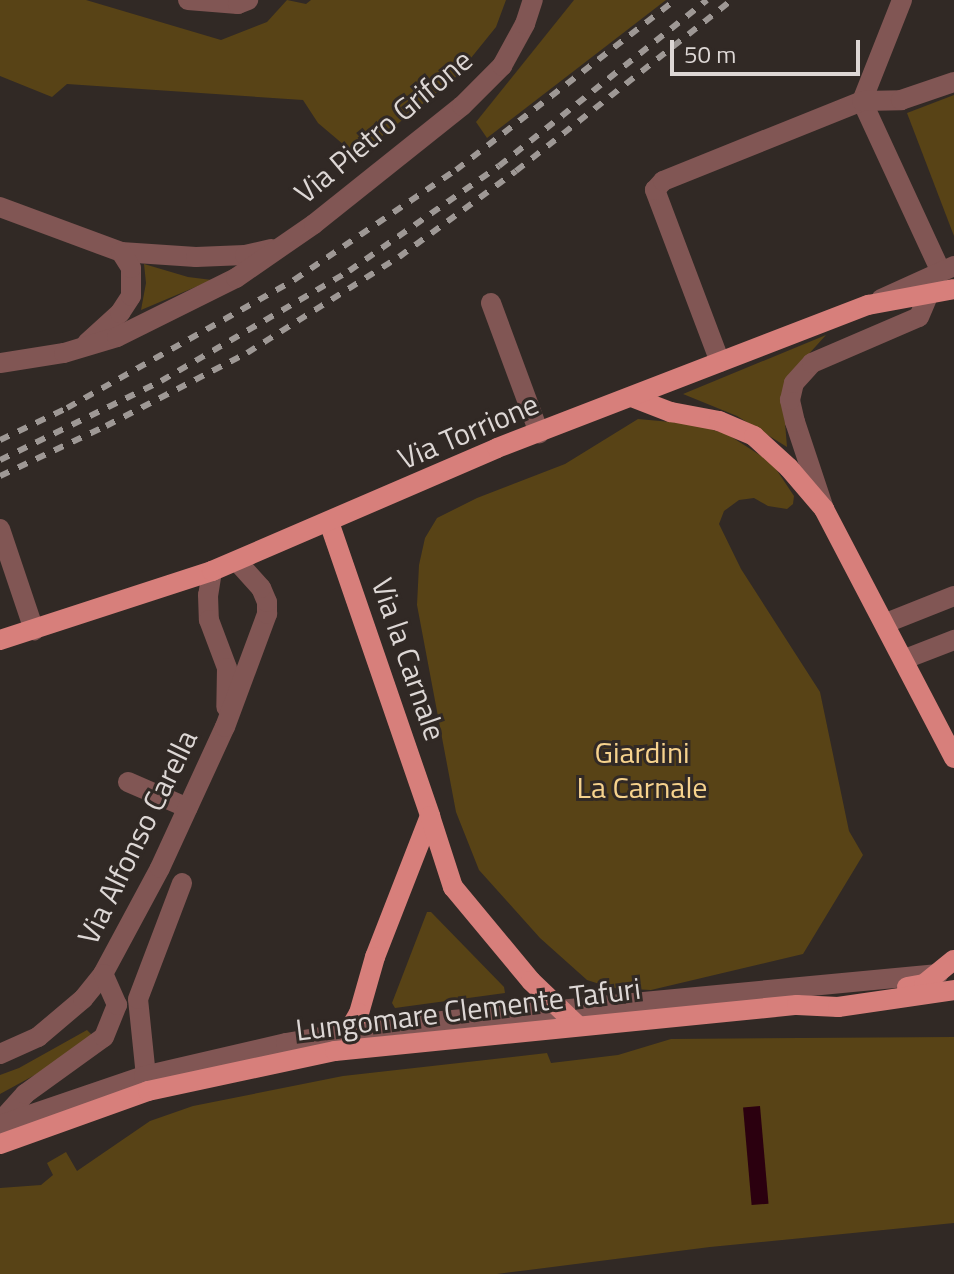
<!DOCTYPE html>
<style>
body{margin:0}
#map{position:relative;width:954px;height:1274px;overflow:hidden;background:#312925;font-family:"Titillium Web",sans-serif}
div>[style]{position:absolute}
.green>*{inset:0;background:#584316}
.water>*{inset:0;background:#2b000f;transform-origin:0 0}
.minor>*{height:20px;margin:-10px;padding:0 10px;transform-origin:10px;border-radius:10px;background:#815654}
.major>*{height:20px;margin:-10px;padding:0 10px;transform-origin:10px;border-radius:10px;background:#d77f7b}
.rail>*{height:6px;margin-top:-3px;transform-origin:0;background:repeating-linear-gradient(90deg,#9e9895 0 10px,transparent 0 20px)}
span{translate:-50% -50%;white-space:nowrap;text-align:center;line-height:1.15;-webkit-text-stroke:6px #312925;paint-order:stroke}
.street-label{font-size:30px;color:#ddd7d5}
.park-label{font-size:30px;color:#f6d28d}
.scale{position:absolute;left:670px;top:40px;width:190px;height:36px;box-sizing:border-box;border:4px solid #ddd7d5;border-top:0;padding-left:10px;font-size:24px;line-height:28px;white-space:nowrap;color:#ddd7d5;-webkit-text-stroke:6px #312925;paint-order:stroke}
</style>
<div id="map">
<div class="green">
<div style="clip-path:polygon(0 0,86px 0,221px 40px,267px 22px,287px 0,306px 4px,311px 0,506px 0,496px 27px,454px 79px,357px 156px,318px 123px,303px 100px,67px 84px,52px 97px,0 76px)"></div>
<div style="clip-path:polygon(574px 0,666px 0,487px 138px,476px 122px)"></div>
<div style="clip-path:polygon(954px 95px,954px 236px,907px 113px)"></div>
<div style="clip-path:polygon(144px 264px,188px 277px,212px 280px,141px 310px,146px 283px)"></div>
<div style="clip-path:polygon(826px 335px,788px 377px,783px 398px,787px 447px,737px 416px,683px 394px)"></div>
<div style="clip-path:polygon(638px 419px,693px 424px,727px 434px,772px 463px,794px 496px,793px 504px,787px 509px,768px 506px,754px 498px,739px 500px,724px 511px,719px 524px,741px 569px,820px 692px,849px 831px,863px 855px,803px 954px,651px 990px,612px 988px,587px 980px,540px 938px,479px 870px,456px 812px,417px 605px,419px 565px,425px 538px,437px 518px,477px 498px,565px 464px)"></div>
<div style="clip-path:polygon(427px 912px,431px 912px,504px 987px,505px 993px,395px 1008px,392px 1003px)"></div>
<div style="clip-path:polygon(87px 1030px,92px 1035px,55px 1064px,0 1094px,0 1075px,19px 1068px)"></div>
<div style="clip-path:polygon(954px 1037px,954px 1223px,710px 1247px,497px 1274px,0 1274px,0 1188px,41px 1185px,53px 1175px,47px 1163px,66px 1152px,77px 1171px,150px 1121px,193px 1106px,343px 1076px,547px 1053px,551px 1063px,618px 1055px,671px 1039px)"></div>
</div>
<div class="water">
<div style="left:760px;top:1106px;width:98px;height:17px;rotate:85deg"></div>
</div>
<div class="minor">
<div style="left:188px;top:0;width:50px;rotate:4.6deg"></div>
<div style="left:238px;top:4px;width:11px;rotate:-22deg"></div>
<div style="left:902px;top:0;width:109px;rotate:111.6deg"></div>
<div style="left:862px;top:101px;width:188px;rotate:65.2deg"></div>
<div style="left:0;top:207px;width:129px;rotate:20.4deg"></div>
<div style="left:121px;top:252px;width:75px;rotate:3.8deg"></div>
<div style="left:196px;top:257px;width:49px;rotate:-2.3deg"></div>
<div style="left:245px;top:255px;width:27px;rotate:-13deg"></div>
<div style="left:881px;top:299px;width:80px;rotate:-24.3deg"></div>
<div style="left:491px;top:303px;width:139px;rotate:69.7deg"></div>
<div style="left:87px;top:343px;width:45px;rotate:-42.3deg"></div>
<div style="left:120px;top:313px;width:20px;rotate:-57deg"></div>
<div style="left:131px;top:296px;width:28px;rotate:-90deg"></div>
<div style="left:131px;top:268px;width:19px;rotate:-122deg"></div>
<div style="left:720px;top:362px;width:184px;rotate:-110.7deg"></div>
<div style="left:655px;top:190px;width:12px;rotate:-48deg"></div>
<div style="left:663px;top:181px;width:214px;rotate:-21.9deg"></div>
<div style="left:862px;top:101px;width:39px;rotate:-1deg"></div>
<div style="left:901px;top:100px;width:56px;rotate:-18.8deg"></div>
<div style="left:0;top:363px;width:65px;rotate:-8.9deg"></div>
<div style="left:64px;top:353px;width:55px;rotate:-16.8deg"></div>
<div style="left:117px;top:337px;width:133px;rotate:-26.4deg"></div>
<div style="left:236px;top:278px;width:95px;rotate:-34.7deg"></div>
<div style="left:314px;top:224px;width:189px;rotate:-38.6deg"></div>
<div style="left:462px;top:106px;width:57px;rotate:-45deg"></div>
<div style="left:502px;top:66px;width:48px;rotate:-61.3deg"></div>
<div style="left:525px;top:24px;width:25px;rotate:-72deg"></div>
<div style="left:824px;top:509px;width:92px;rotate:-108.4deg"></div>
<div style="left:795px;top:422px;width:23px;rotate:-103deg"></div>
<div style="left:790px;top:400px;width:17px;rotate:-77deg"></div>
<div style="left:794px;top:383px;width:27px;rotate:-48deg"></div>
<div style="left:812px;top:363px;width:116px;rotate:-23.3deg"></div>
<div style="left:919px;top:317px;width:28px;rotate:-67deg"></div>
<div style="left:0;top:529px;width:107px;rotate:71.4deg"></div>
<div style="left:212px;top:571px;width:24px;rotate:99deg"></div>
<div style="left:208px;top:595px;width:25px;rotate:88deg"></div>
<div style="left:209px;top:620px;width:51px;rotate:69.4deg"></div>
<div style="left:227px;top:668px;width:39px;rotate:91deg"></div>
<div style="left:886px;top:623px;width:73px;rotate:-21.7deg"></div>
<div style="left:905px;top:659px;width:53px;rotate:-21.2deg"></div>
<div style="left:128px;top:782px;width:65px;rotate:23.4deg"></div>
<div style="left:0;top:1054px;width:42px;rotate:-24.1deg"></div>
<div style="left:38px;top:1037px;width:59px;rotate:-40.2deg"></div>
<div style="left:83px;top:999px;width:32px;rotate:-51deg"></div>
<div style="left:103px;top:974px;width:120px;rotate:-61.7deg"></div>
<div style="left:160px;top:868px;width:155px;rotate:-65.3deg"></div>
<div style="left:225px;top:727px;width:121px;rotate:-69.6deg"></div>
<div style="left:267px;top:614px;width:12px;rotate:-90deg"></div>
<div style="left:267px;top:602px;width:15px;rotate:-113deg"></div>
<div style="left:261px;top:588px;width:36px;rotate:-132deg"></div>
<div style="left:147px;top:1086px;width:87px;rotate:-95.9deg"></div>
<div style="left:138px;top:999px;width:124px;rotate:-69.2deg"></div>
<div style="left:0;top:1122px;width:38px;rotate:-48deg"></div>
<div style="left:25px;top:1094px;width:97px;rotate:-35.8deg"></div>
<div style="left:104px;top:1037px;width:35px;rotate:-68deg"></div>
<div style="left:117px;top:1005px;width:34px;rotate:-114deg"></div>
<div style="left:0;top:1125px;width:152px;rotate:-18.8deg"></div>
<div style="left:144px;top:1076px;width:146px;rotate:-13.1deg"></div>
<div style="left:286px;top:1043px;width:94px;rotate:-9.8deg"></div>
<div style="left:379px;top:1027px;width:562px;rotate:-5.42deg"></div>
</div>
<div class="major">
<div style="left:634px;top:398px;width:40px;rotate:21deg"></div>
<div style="left:671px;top:412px;width:49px;rotate:10.6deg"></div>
<div style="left:719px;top:421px;width:38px;rotate:23deg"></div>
<div style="left:754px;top:436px;width:47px;rotate:42.4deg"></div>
<div style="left:789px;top:468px;width:54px;rotate:49.5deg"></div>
<div style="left:824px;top:509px;width:281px;rotate:62.4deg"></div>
<div style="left:329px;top:522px;width:311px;rotate:71deg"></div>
<div style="left:430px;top:816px;width:151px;rotate:111.3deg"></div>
<div style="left:375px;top:957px;width:58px;rotate:105.9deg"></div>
<div style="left:359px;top:1013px;width:22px;rotate:120deg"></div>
<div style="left:0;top:640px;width:223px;rotate:-18deg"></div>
<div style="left:212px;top:571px;width:310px;rotate:-23.3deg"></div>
<div style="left:497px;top:448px;width:398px;rotate:-21.1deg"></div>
<div style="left:868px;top:305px;width:87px;rotate:-10.5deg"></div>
<div style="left:430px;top:816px;width:75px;rotate:72.1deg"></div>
<div style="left:453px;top:887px;width:122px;rotate:50.3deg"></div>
<div style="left:531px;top:981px;width:64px;rotate:43.7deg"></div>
<div style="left:907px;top:987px;width:17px;rotate:-10deg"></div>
<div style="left:924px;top:984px;width:38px;rotate:-39deg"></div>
<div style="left:0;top:1144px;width:157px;rotate:-19.7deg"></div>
<div style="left:148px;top:1091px;width:191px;rotate:-12.1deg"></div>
<div style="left:335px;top:1051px;width:464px;rotate:-5.7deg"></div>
<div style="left:797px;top:1005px;width:41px;rotate:2.8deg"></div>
<div style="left:838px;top:1007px;width:117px;rotate:-8.3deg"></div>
</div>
<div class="rail">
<div style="left:0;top:440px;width:74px;rotate:-25.5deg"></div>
<div style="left:67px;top:408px;width:261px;rotate:-29.4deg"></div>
<div style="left:294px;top:280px;width:196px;rotate:-34.2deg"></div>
<div style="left:456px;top:170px;width:277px;rotate:-37.8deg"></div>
<div style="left:0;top:460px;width:179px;rotate:-26.1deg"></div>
<div style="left:161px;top:381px;width:218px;rotate:-30.3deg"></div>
<div style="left:349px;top:271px;width:183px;rotate:-35deg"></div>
<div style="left:499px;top:166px;width:266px;rotate:-38.6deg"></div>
<div style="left:0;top:476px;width:117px;rotate:-25.3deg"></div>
<div style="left:106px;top:426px;width:159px;rotate:-27.4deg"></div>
<div style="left:247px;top:353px;width:180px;rotate:-32.3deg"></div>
<div style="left:399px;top:257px;width:145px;rotate:-36.3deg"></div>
<div style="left:516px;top:171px;width:275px;rotate:-38.4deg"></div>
</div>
<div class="street-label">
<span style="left:383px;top:126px;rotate:-40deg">Via Pietro Grifone</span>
<span style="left:468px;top:431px;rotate:-23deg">Via Torrione</span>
<span style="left:409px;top:659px;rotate:71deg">Via la Carnale</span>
<span style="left:137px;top:837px;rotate:-64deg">Via Alfonso Carella</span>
<span style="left:468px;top:1009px;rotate:-7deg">Lungomare Clemente Tafuri</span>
</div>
<div class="park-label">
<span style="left:642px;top:769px">Giardini<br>La Carnale</span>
</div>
<div class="scale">50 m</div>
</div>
